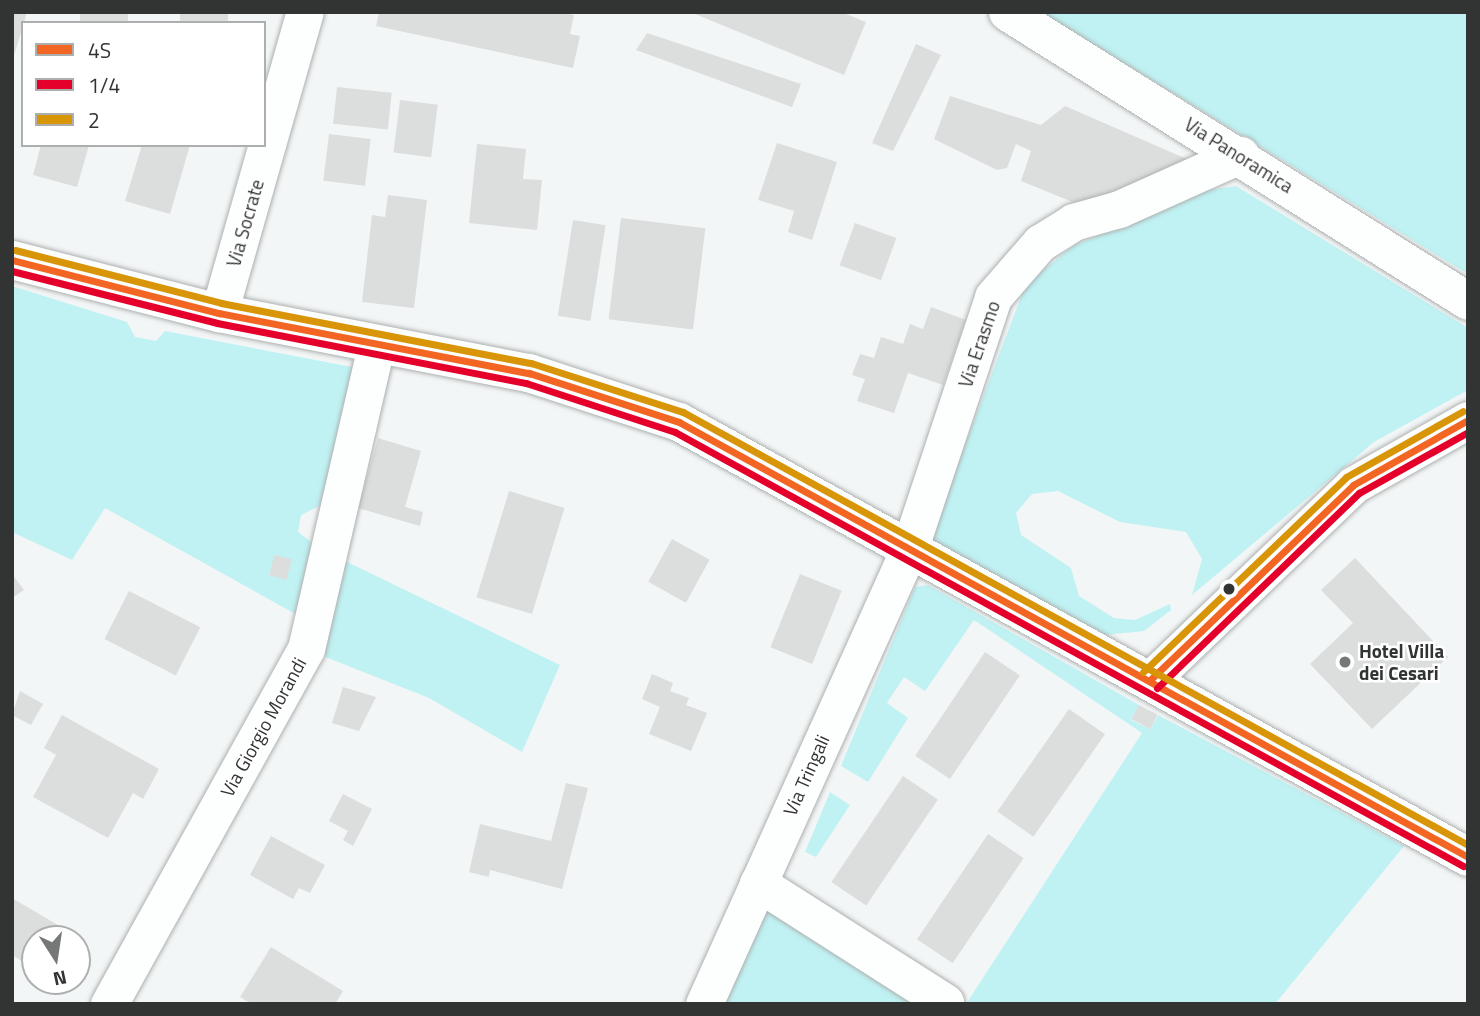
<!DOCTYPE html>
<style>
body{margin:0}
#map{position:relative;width:1480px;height:1016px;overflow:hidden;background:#f3f6f6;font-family:"Titillium Web",sans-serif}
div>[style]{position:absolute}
.green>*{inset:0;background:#c0f2f3}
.building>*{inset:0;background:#dcdede;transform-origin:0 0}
.roads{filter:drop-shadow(0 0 2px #aeb0b0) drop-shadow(0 0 2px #aeb0b0)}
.minor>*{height:37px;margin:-18.5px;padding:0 18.5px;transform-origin:18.5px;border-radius:18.5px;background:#fdfefe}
.secondary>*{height:38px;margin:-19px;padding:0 19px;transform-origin:19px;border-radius:19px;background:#fdfefe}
.bus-1>*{height:7px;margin:-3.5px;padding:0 3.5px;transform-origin:3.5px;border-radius:3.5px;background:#f26522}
.bus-2>*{height:7px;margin:-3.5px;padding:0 3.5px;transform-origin:3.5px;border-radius:3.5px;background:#e4002b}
.bus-3>*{height:7px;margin:-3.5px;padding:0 3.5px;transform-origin:3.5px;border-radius:3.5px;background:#d99508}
.dots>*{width:19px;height:19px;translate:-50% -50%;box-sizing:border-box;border:4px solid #fff;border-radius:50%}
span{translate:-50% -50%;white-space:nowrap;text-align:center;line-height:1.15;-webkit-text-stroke:5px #fff;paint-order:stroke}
.street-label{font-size:19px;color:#323434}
.poi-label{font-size:19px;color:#323434;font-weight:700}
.left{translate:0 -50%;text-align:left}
.frame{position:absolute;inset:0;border:14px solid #323434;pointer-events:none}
.legend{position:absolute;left:21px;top:21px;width:245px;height:126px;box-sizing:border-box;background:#fff;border:2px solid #adaeae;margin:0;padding:9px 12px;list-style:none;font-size:21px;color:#323434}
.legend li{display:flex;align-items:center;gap:14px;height:35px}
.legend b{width:35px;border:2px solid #adaeae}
.north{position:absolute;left:21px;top:925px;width:70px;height:70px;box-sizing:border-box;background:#fff;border:2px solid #adaeae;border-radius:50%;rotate:168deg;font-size:19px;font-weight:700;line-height:28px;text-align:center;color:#323434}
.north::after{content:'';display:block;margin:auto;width:24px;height:32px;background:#767878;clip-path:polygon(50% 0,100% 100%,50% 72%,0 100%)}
</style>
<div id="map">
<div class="green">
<div style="clip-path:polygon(1041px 12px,1468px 12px,1468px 274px)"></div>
<div style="clip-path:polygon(1236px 186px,1468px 328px,1468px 390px,1374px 442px,1192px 595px,1202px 559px,1186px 532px,1120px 522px,1058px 491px,1032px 494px,1016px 513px,1021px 535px,1071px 568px,1079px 596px,1114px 618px,1135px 620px,1170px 604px,1171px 610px,1144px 631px,1105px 635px,929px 539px,1026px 284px,1073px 246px,1202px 191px)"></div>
<div style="clip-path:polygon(12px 286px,127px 322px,135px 337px,156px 341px,165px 331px,352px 367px,355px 373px,329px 501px,301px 515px,298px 532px,317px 546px,299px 616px,105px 508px,72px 560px,12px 532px)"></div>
<div style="clip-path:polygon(339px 558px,560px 665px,522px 752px,429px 698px,318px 654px)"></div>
<div style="clip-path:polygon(928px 585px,1139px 705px,1131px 720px,1150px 729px,1158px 715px,1404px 846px,1275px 1004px,966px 1004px,1142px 733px,974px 620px,925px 691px,904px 677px,887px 703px,908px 718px,868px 782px,841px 766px,915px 587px)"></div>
<div style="clip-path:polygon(830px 792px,850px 805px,816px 857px,805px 852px)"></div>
<div style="clip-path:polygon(773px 910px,921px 1004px,722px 1004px,765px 912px)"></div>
</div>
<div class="building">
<div style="clip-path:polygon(12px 12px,27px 12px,13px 59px,12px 59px)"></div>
<div style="left:80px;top:12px;width:48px;height:11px"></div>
<div style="left:180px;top:12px;width:48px;height:11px"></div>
<div style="clip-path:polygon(379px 12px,559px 12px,574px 15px,570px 34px,580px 36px,573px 68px,376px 26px)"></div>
<div style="clip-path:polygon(690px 12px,841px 12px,866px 22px,844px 75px)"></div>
<div style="clip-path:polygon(647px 33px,801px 84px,792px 107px,636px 50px)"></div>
<div style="clip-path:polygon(916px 44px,941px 55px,893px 151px,872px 143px)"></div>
<div style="left:337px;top:87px;width:55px;height:37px;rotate:6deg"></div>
<div style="clip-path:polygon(950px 96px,1041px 125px,1065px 106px,1189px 160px,1080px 205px,1021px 181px,1031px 151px,1016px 144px,1007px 168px,997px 170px,934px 139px)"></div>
<div style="left:400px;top:100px;width:38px;height:53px;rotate:7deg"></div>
<div style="left:329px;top:134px;width:42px;height:47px;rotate:7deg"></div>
<div style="clip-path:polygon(777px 143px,837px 162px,812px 240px,788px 232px,794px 211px,758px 200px)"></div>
<div style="clip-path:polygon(477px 144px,526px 149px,523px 179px,542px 180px,537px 230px,469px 223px)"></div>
<div style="clip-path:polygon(41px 145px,89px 145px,77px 187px,33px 175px)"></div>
<div style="clip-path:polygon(142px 145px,190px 145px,170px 214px,125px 201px)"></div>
<div style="clip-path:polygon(388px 195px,427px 200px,414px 308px,362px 302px,372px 215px,385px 217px)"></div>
<div style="left:621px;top:218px;width:85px;height:102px;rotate:7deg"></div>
<div style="left:573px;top:220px;width:33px;height:97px;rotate:9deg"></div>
<div style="left:855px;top:223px;width:44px;height:45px;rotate:20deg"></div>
<div style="clip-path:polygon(931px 307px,966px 320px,943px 385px,908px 373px,894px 413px,857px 401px,865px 379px,852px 375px,860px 354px,874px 358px,881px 337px,903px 344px,910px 324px,923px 329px)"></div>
<div style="clip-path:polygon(378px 438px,421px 451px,405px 507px,423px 512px,420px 526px,358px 508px)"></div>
<div style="left:509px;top:491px;width:58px;height:111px;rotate:17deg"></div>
<div style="left:672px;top:539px;width:43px;height:49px;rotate:29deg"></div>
<div style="left:274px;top:555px;width:18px;height:21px;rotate:13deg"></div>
<div style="clip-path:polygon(1355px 558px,1448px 657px,1372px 729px,1310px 664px,1353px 623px,1321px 590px)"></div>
<div style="clip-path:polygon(12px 574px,24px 590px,12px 598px)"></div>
<div style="left:800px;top:574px;width:45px;height:79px;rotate:22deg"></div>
<div style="left:129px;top:591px;width:80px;height:54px;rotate:27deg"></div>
<div style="left:985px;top:652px;width:42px;height:125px;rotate:34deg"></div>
<div style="clip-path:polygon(652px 674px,673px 683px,670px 691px,689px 698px,686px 705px,707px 713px,691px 751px,649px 734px,660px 707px,642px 699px)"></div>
<div style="clip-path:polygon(343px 687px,376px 697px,359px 731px,332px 723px)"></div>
<div style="clip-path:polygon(20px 691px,43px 704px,31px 725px,12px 715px)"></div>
<div style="left:1139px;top:705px;width:21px;height:16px;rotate:28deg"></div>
<div style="left:1069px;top:709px;width:44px;height:125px;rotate:35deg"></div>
<div style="clip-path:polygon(62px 715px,159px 769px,143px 799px,133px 793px,108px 838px,33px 797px,56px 755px,44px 748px)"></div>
<div style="left:903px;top:776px;width:42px;height:128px;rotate:34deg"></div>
<div style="clip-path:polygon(566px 783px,588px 788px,562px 889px,490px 870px,489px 877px,469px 872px,480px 824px,551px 841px)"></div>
<div style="clip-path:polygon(343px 794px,372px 809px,353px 846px,343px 840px,348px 831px,329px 821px)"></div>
<div style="left:988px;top:834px;width:43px;height:127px;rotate:34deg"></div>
<div style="clip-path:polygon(271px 836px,325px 865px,310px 893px,299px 888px,293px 899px,250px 875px)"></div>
<div style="clip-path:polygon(12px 898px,85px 941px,77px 954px,77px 939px,35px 939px,35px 969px,12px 955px)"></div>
<div style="clip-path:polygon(271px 947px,343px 991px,335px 1004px,252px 1004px,240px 997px)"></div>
</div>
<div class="roads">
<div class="minor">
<div style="left:1007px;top:12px;width:544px;rotate:32.08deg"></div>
<div style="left:219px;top:313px;width:313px;rotate:-74.1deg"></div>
<div style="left:1150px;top:680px;width:281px;rotate:-43.8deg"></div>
<div style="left:1353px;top:485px;width:132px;rotate:-29.5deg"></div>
<div style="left:758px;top:883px;width:222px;rotate:32.5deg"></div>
<div style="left:109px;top:1004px;width:406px;rotate:-61deg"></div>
<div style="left:306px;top:649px;width:312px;rotate:-77deg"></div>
<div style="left:704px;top:1004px;width:501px;rotate:-65.74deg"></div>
<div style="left:910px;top:547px;width:263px;rotate:-71.6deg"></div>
<div style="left:993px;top:297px;width:72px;rotate:-49deg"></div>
<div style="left:1040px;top:243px;width:39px;rotate:-32deg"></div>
<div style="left:1073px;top:222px;width:48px;rotate:-15.8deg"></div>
<div style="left:1119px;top:209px;width:133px;rotate:-24.1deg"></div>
</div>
<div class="secondary">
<div style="left:12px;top:260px;width:214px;rotate:14.4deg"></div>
<div style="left:219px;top:313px;width:316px;rotate:11deg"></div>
<div style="left:529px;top:373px;width:158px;rotate:18.1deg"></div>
<div style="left:679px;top:422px;width:901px;rotate:28.87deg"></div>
</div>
</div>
<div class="bus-1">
<div style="left:12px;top:260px;width:214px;rotate:14.4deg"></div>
<div style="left:219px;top:313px;width:316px;rotate:11deg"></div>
<div style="left:529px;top:373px;width:158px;rotate:18.1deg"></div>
<div style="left:679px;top:422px;width:901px;rotate:28.87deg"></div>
<div style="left:1150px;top:680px;width:281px;rotate:-43.8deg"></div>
<div style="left:1353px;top:485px;width:132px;rotate:-29.5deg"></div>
</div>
<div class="bus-2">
<div style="left:12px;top:271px;width:211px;rotate:14.2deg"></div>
<div style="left:217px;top:323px;width:315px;rotate:11deg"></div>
<div style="left:526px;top:383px;width:157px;rotate:18.2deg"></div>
<div style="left:675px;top:432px;width:900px;rotate:28.84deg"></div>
<div style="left:1157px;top:688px;width:281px;rotate:-44deg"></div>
<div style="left:1359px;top:493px;width:125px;rotate:-29.2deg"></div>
</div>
<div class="bus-3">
<div style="left:15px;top:250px;width:213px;rotate:14.4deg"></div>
<div style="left:221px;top:303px;width:316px;rotate:11deg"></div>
<div style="left:531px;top:363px;width:160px;rotate:17.9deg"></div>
<div style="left:683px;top:412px;width:897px;rotate:28.88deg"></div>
<div style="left:1143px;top:672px;width:281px;rotate:-43.8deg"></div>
<div style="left:1346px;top:477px;width:134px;rotate:-29.4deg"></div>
</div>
<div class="dots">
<div style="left:1229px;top:589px;background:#323434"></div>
<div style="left:1345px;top:662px;background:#767878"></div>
</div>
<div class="street-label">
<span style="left:1239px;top:155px;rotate:32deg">Via Panoramica</span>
<span style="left:245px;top:223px;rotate:-74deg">Via Socrate</span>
<span style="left:979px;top:344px;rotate:-71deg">Via Erasmo</span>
<span style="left:263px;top:727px;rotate:-61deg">Via Giorgio Morandi</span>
<span style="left:806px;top:775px;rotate:-66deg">Via Tringali</span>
</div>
<div class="poi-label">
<span class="left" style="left:1359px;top:662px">Hotel Villa<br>dei Cesari</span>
</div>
<div class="frame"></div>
<ul class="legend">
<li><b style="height:9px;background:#f26522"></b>4S</li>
<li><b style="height:9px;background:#e4002b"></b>1/4</li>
<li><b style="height:9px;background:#d99508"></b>2</li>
</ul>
<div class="north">N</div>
</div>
